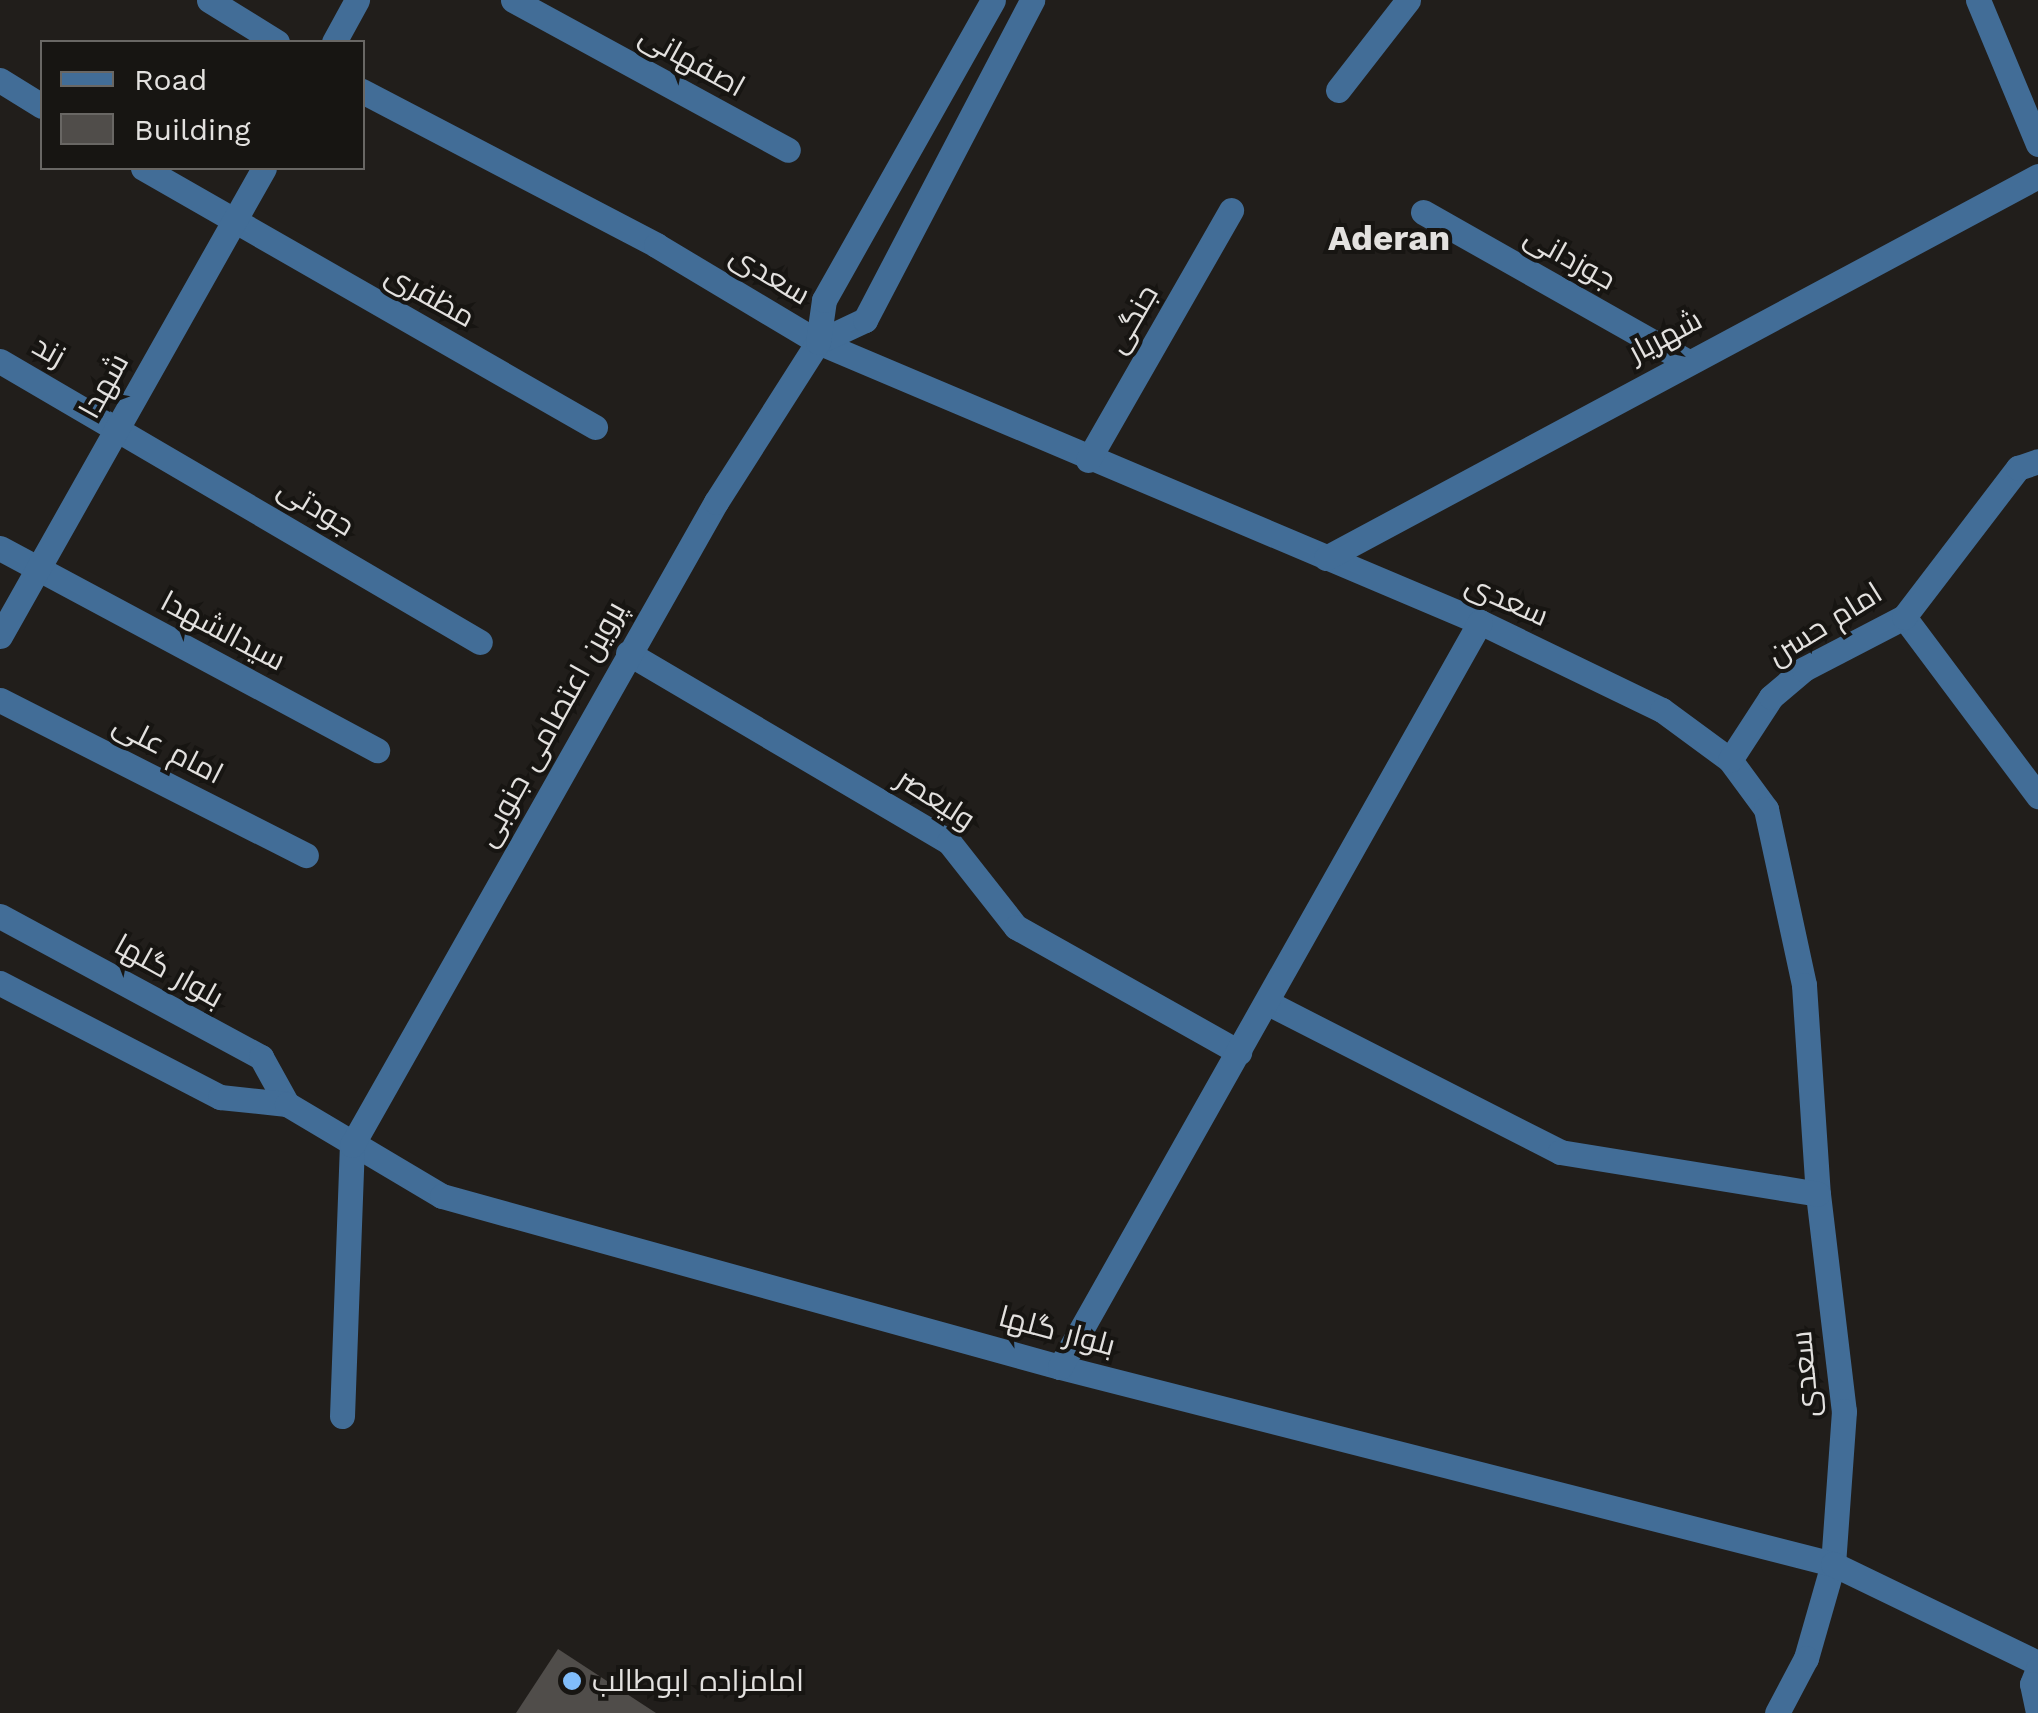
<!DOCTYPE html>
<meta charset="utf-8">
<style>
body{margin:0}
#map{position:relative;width:2038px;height:1713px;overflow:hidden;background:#211e1b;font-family:"Work Sans",Cairo,sans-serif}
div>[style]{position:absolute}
.building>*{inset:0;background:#504d4a}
.minor>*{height:25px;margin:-12.5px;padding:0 12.5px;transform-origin:12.5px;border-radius:12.5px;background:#426d97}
.dots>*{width:28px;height:28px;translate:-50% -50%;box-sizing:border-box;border:5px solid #171512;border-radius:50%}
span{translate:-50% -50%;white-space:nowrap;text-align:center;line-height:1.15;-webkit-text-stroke:8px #171512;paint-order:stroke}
.street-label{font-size:30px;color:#e3e1df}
.poi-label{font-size:30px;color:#e3e1df}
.left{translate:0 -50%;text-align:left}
.quarter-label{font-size:35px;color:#e3e1df;font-weight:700}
.legend{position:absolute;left:40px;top:40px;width:325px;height:130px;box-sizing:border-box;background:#171512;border:2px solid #696764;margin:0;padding:12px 18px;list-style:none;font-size:30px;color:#e3e1df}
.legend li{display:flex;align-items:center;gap:20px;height:50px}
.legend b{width:50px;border:2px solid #696764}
</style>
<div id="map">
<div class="building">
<div style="clip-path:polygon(558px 1649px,656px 1713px,516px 1713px)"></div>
</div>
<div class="minor">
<div style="left:209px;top:0;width:80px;rotate:31.7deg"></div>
<div style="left:513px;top:0;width:313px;rotate:28.6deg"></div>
<div style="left:1978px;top:0;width:156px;rotate:67.4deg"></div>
<div style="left:334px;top:42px;width:48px;rotate:-61.3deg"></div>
<div style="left:0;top:80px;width:49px;rotate:31.8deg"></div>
<div style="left:1338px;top:90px;width:114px;rotate:-52.1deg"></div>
<div style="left:362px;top:91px;width:332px;rotate:27.6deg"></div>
<div style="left:656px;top:245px;width:189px;rotate:30.9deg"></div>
<div style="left:818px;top:342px;width:719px;rotate:22.93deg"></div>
<div style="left:1480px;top:622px;width:202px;rotate:25.8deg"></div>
<div style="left:1662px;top:710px;width:84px;rotate:36.3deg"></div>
<div style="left:1730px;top:760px;width:61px;rotate:53.7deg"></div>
<div style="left:1766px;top:809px;width:180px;rotate:77.8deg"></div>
<div style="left:1804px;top:985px;width:209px;rotate:86.2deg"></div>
<div style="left:1818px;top:1194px;width:219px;rotate:83.2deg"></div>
<div style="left:1844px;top:1411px;width:153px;rotate:94.1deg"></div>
<div style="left:1833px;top:1564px;width:98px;rotate:106deg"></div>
<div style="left:1806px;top:1658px;width:62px;rotate:117.8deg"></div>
<div style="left:143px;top:168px;width:521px;rotate:29.81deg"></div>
<div style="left:1423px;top:212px;width:302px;rotate:29.5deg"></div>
<div style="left:818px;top:342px;width:52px;rotate:-25.1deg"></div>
<div style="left:865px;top:320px;width:361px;rotate:-62.4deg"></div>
<div style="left:0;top:361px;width:556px;rotate:30.35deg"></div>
<div style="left:1088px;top:460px;width:288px;rotate:-60.2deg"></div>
<div style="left:0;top:548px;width:428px;rotate:28.2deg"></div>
<div style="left:1326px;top:558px;width:808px;rotate:-28.21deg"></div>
<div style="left:1904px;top:617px;width:224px;rotate:53.2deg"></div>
<div style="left:0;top:636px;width:537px;rotate:-60.57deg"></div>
<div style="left:628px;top:653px;width:373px;rotate:30.5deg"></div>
<div style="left:949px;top:842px;width:108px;rotate:51.8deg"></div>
<div style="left:1016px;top:927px;width:256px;rotate:29.3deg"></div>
<div style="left:0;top:700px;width:343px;rotate:26.9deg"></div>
<div style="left:1730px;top:760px;width:75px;rotate:-56.9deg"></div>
<div style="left:1771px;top:697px;width:43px;rotate:-40.3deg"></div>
<div style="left:1804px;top:669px;width:113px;rotate:-27.5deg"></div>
<div style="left:1904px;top:617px;width:188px;rotate:-52.6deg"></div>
<div style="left:2018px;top:468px;width:21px;rotate:-19deg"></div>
<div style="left:0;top:916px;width:297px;rotate:28.4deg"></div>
<div style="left:261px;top:1057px;width:54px;rotate:61deg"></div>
<div style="left:0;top:983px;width:248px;rotate:27.4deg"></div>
<div style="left:220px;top:1097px;width:67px;rotate:6deg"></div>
<div style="left:287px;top:1104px;width:180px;rotate:30.7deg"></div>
<div style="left:442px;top:1196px;width:641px;rotate:15.47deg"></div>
<div style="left:1060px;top:1367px;width:798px;rotate:14.3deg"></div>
<div style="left:1833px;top:1564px;width:228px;rotate:25.8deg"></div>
<div style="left:1270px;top:1004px;width:326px;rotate:27deg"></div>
<div style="left:1560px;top:1152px;width:261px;rotate:9.2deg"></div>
<div style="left:1060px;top:1367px;width:855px;rotate:-60.59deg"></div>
<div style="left:342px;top:1416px;width:271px;rotate:-87.9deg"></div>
<div style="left:352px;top:1145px;width:739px;rotate:-60.49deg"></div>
<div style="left:716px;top:502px;width:190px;rotate:-57.5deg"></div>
<div style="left:818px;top:342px;width:42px;rotate:-81.9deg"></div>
<div style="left:824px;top:300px;width:344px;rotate:-60.6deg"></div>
<div style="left:2038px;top:1669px;width:16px;rotate:112deg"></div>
<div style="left:2032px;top:1684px;width:29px;rotate:78deg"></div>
</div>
<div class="dots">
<div style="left:572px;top:1681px;background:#81bdfa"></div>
</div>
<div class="street-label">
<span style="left:692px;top:61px;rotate:29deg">اصفهانی</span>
<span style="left:1570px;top:258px;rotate:29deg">جوزدانی</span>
<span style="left:770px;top:275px;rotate:31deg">سعدی</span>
<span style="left:430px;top:296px;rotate:29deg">مظفری</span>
<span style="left:1132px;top:319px;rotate:-60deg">جنگی</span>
<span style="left:1665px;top:336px;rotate:-28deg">شهریار</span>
<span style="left:49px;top:351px;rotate:29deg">زند</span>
<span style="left:104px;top:386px;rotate:-61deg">شهدا</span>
<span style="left:316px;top:507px;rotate:31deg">جودتی</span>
<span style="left:1507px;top:600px;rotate:24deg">سعدی</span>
<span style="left:1825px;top:624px;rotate:-32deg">امام حسن</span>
<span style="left:223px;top:631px;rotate:28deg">سیدالشهدا</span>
<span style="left:551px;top:724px;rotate:-61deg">پروین اعتصامی جنوبی</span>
<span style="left:168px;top:749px;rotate:27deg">امام علی</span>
<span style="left:936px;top:799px;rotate:33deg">ولیعصر</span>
<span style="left:169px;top:971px;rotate:29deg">بلوار گلها</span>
<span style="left:1057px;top:1331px;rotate:15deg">بلوار گلها</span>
<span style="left:1805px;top:1374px;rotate:-95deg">سعدی</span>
</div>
<div class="poi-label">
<span class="left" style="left:592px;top:1681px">امامزاده ابوطالب</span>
</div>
<div class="quarter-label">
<span style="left:1389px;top:238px">Aderan</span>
</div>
<ul class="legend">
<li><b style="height:12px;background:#426d97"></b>Road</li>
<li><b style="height:28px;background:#504d4a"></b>Building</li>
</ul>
</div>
